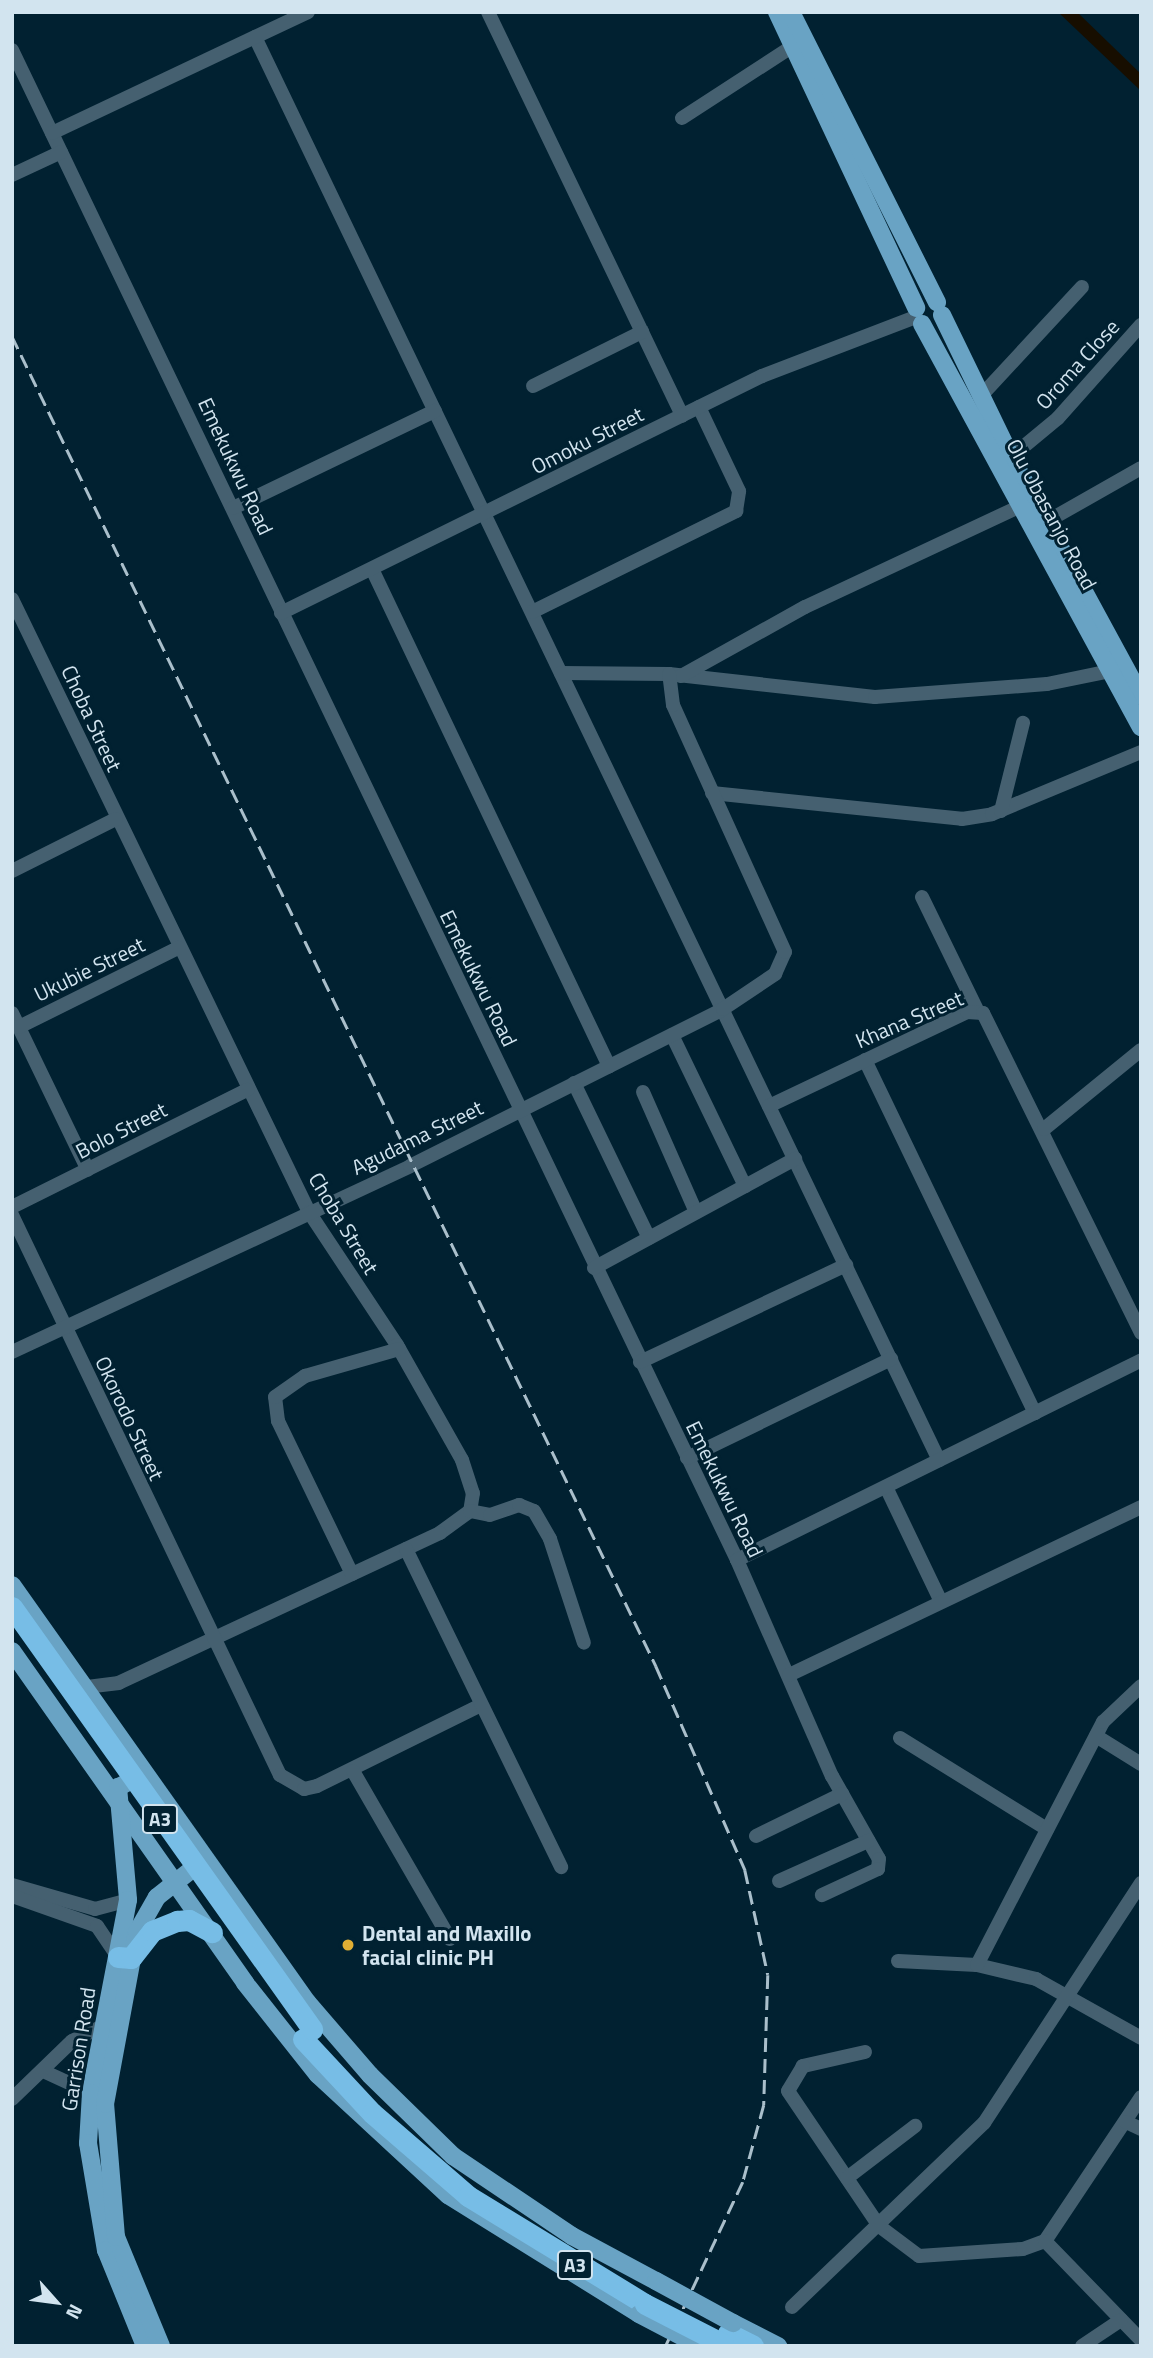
<!DOCTYPE html>
<style>
body{margin:0}
#map{position:relative;width:1153px;height:2358px;overflow:hidden;background:#012131;font-family:"Titillium Web",sans-serif}
div>[style]{position:absolute}
.water>*{inset:0;background:#170e00}
.minor>*{height:14px;margin:-7px;padding:0 7px;transform-origin:7px;border-radius:7px;background:#456070}
.major>*{height:18px;margin:-9px;padding:0 9px;transform-origin:9px;border-radius:9px;background:#69a3c4}
.highway>*{height:21px;margin:-10.5px;padding:0 10.5px;transform-origin:10.5px;border-radius:10.5px;background:#77bde6}
.rail>*{height:2.5px;margin-top:-1.25px;transform-origin:0;background:repeating-linear-gradient(90deg,#aabfcb 0 14px,transparent 0 21px)}
.major-bridge>*{height:18px;margin:-9px;padding:0 9px;transform-origin:9px;border-radius:9px;background:#69a3c4}
.highway-bridge>*{height:21px;margin:-10.5px;padding:0 10.5px;transform-origin:10.5px;border-radius:10.5px;background:#77bde6}
.dots>*{width:19px;height:19px;translate:-50% -50%;box-sizing:border-box;border:4px solid #012131;border-radius:50%}
span{translate:-50% -50%;white-space:nowrap;text-align:center;line-height:1.15;-webkit-text-stroke:6px #012131;paint-order:stroke}
.shield-label span{padding:2px 5px;background:#012131;border:2px solid;border-radius:5px;-webkit-text-stroke-width:0}
.shield-label{font-size:19px;color:#d2e4ef;font-weight:700}
.street-label{font-size:21px;color:#d2e4ef}
.poi-label{font-size:21px;color:#d2e4ef;font-weight:700}
.left{translate:0 -50%;text-align:left}
.frame{position:absolute;inset:0;border:14px solid #d2e4ef;pointer-events:none}
.north{position:absolute;left:21px;top:2267px;width:70px;height:70px;-webkit-text-stroke:5px #012131;paint-order:stroke;rotate:118deg;font-size:19px;font-weight:700;line-height:28px;text-align:center;color:#d2e4ef}
.north::after{content:'';display:block;margin:auto;width:24px;height:32px;background:#d2e4ef;clip-path:polygon(50% 0,100% 100%,50% 72%,0 100%)}
</style>
<div id="map">
<div class="water">
<div style="clip-path:polygon(1058px 12px,1077px 12px,1141px 74px,1141px 91px)"></div>
</div>
<div class="minor">
<div style="left:488px;top:12px;width:448px;rotate:64.3deg"></div>
<div style="left:255px;top:37px;width:1579px;rotate:64.33deg"></div>
<div style="left:12px;top:50px;width:1675px;rotate:64.35deg"></div>
<div style="left:737px;top:1560px;width:236px;rotate:66.3deg"></div>
<div style="left:832px;top:1776px;width:95px;rotate:60.5deg"></div>
<div style="left:879px;top:1859px;width:10px;rotate:96deg"></div>
<div style="left:878px;top:1869px;width:62px;rotate:155.1deg"></div>
<div style="left:682px;top:118px;width:132px;rotate:-33deg"></div>
<div style="left:52px;top:133px;width:283px;rotate:-25.3deg"></div>
<div style="left:12px;top:175px;width:54px;rotate:-25.1deg"></div>
<div style="left:533px;top:386px;width:122px;rotate:-26.4deg"></div>
<div style="left:980px;top:397px;width:150px;rotate:-47.2deg"></div>
<div style="left:1011px;top:457px;width:61px;rotate:-39.7deg"></div>
<div style="left:1058px;top:418px;width:125px;rotate:-48.3deg"></div>
<div style="left:233px;top:508px;width:224px;rotate:-25.7deg"></div>
<div style="left:1046px;top:522px;width:109px;rotate:-29.6deg"></div>
<div style="left:372px;top:569px;width:551px;rotate:64.51deg"></div>
<div style="left:12px;top:599px;width:681px;rotate:64.15deg"></div>
<div style="left:309px;top:1212px;width:159px;rotate:56.5deg"></div>
<div style="left:397px;top:1345px;width:132px;rotate:60.5deg"></div>
<div style="left:462px;top:1460px;width:35px;rotate:72deg"></div>
<div style="left:473px;top:1493px;width:18px;rotate:99deg"></div>
<div style="left:470px;top:1511px;width:37px;rotate:144deg"></div>
<div style="left:440px;top:1533px;width:354px;rotate:155deg"></div>
<div style="left:119px;top:1683px;width:34px;rotate:173deg"></div>
<div style="left:532px;top:612px;width:228px;rotate:-26.3deg"></div>
<div style="left:736px;top:511px;width:20px;rotate:-81deg"></div>
<div style="left:739px;top:491px;width:93px;rotate:-115.5deg"></div>
<div style="left:281px;top:613px;width:536px;rotate:-26.23deg"></div>
<div style="left:762px;top:376px;width:165px;rotate:-21deg"></div>
<div style="left:561px;top:673px;width:108px;rotate:0.5deg"></div>
<div style="left:669px;top:674px;width:207px;rotate:6.4deg"></div>
<div style="left:875px;top:697px;width:172px;rotate:-4.3deg"></div>
<div style="left:1047px;top:684px;width:64px;rotate:-11.7deg"></div>
<div style="left:681px;top:676px;width:142px;rotate:-29.1deg"></div>
<div style="left:805px;top:607px;width:238px;rotate:-25.1deg"></div>
<div style="left:712px;top:793px;width:251px;rotate:5.9deg"></div>
<div style="left:962px;top:819px;width:30px;rotate:-9deg"></div>
<div style="left:992px;top:814px;width:161px;rotate:-22.6deg"></div>
<div style="left:1001px;top:811px;width:91px;rotate:-76deg"></div>
<div style="left:12px;top:871px;width:116px;rotate:-26.6deg"></div>
<div style="left:922px;top:897px;width:128px;rotate:64deg"></div>
<div style="left:12px;top:1013px;width:174px;rotate:64.2deg"></div>
<div style="left:19px;top:1027px;width:178px;rotate:-26.4deg"></div>
<div style="left:672px;top:1035px;width:168px;rotate:64.2deg"></div>
<div style="left:865px;top:1060px;width:392px;rotate:64.3deg"></div>
<div style="left:574px;top:1083px;width:172px;rotate:64.2deg"></div>
<div style="left:643px;top:1092px;width:131px;rotate:66.2deg"></div>
<div style="left:769px;top:1106px;width:219px;rotate:-25.4deg"></div>
<div style="left:967px;top:1012px;width:16px;rotate:4deg"></div>
<div style="left:983px;top:1013px;width:357px;rotate:63.7deg"></div>
<div style="left:1044px;top:1129px;width:125px;rotate:-39.2deg"></div>
<div style="left:12px;top:1207px;width:263px;rotate:-26.5deg"></div>
<div style="left:12px;top:1215px;width:621px;rotate:64.43deg"></div>
<div style="left:280px;top:1775px;width:28px;rotate:30deg"></div>
<div style="left:304px;top:1789px;width:13px;rotate:-13deg"></div>
<div style="left:317px;top:1786px;width:183px;rotate:-26.3deg"></div>
<div style="left:594px;top:1268px;width:229px;rotate:-28.5deg"></div>
<div style="left:12px;top:1352px;width:439px;rotate:-25deg"></div>
<div style="left:410px;top:1166px;width:350px;rotate:-26.6deg"></div>
<div style="left:723px;top:1009px;width:63px;rotate:-33.9deg"></div>
<div style="left:775px;top:974px;width:24px;rotate:-66deg"></div>
<div style="left:785px;top:952px;width:271px;rotate:-114.4deg"></div>
<div style="left:673px;top:705px;width:31px;rotate:-97deg"></div>
<div style="left:640px;top:1362px;width:228px;rotate:-25.2deg"></div>
<div style="left:687px;top:1458px;width:227px;rotate:-25.9deg"></div>
<div style="left:886px;top:1487px;width:127px;rotate:64.4deg"></div>
<div style="left:470px;top:1511px;width:20px;rotate:11deg"></div>
<div style="left:490px;top:1515px;width:31px;rotate:-19deg"></div>
<div style="left:519px;top:1505px;width:16px;rotate:22deg"></div>
<div style="left:534px;top:1511px;width:32px;rotate:60deg"></div>
<div style="left:550px;top:1539px;width:109px;rotate:71.9deg"></div>
<div style="left:406px;top:1549px;width:354px;rotate:64deg"></div>
<div style="left:737px;top:1560px;width:451px;rotate:-26.3deg"></div>
<div style="left:352px;top:1574px;width:170px;rotate:-115.8deg"></div>
<div style="left:278px;top:1421px;width:24px;rotate:-97deg"></div>
<div style="left:275px;top:1397px;width:37px;rotate:-35deg"></div>
<div style="left:305px;top:1376px;width:98px;rotate:-16deg"></div>
<div style="left:789px;top:1675px;width:390px;rotate:-25.5deg"></div>
<div style="left:1096px;top:1736px;width:53px;rotate:31.9deg"></div>
<div style="left:900px;top:1738px;width:173px;rotate:31.8deg"></div>
<div style="left:353px;top:1771px;width:194px;rotate:60deg"></div>
<div style="left:756px;top:1836px;width:96px;rotate:-26deg"></div>
<div style="left:779px;top:1881px;width:98px;rotate:-24.2deg"></div>
<div style="left:12px;top:1885px;width:86px;rotate:16.1deg"></div>
<div style="left:95px;top:1909px;width:34px;rotate:-15deg"></div>
<div style="left:12px;top:1896px;width:90px;rotate:19.4deg"></div>
<div style="left:97px;top:1926px;width:37px;rotate:56deg"></div>
<div style="left:898px;top:1961px;width:79px;rotate:2.9deg"></div>
<div style="left:977px;top:1965px;width:61px;rotate:13.3deg"></div>
<div style="left:1036px;top:1979px;width:120px;rotate:29.3deg"></div>
<div style="left:977px;top:1965px;width:274px;rotate:-62.6deg"></div>
<div style="left:1103px;top:1722px;width:52px;rotate:-43.5deg"></div>
<div style="left:865px;top:2052px;width:64px;rotate:167.3deg"></div>
<div style="left:803px;top:2066px;width:29px;rotate:121deg"></div>
<div style="left:788px;top:2091px;width:163px;rotate:56deg"></div>
<div style="left:879px;top:2226px;width:50px;rotate:36.9deg"></div>
<div style="left:919px;top:2256px;width:104px;rotate:-3.9deg"></div>
<div style="left:1023px;top:2249px;width:23px;rotate:-20deg"></div>
<div style="left:1045px;top:2241px;width:173px;rotate:-56.3deg"></div>
<div style="left:43px;top:2071px;width:53px;rotate:24.6deg"></div>
<div style="left:12px;top:2099px;width:83px;rotate:-44deg"></div>
<div style="left:72px;top:2041px;width:34px;rotate:-26deg"></div>
<div style="left:1126px;top:2122px;width:17px;rotate:25deg"></div>
<div style="left:847px;top:2178px;width:86px;rotate:-37.4deg"></div>
<div style="left:1045px;top:2241px;width:138px;rotate:45.9deg"></div>
<div style="left:792px;top:2307px;width:266px;rotate:-43.8deg"></div>
<div style="left:984px;top:2123px;width:287px;rotate:-56.8deg"></div>
<div style="left:1082px;top:2346px;width:47px;rotate:-33.7deg"></div>
</div>
<div class="major">
<div style="left:777px;top:12px;width:327px;rotate:64.8deg"></div>
<div style="left:791px;top:12px;width:325px;rotate:63.3deg"></div>
<div style="left:942px;top:315px;width:158px;rotate:64.1deg"></div>
<div style="left:1011px;top:457px;width:272px;rotate:61.5deg"></div>
<div style="left:922px;top:324px;width:459px;rotate:61.5deg"></div>
<div style="left:12px;top:1585px;width:511px;rotate:54.72deg"></div>
<div style="left:307px;top:2002px;width:96px;rotate:49.2deg"></div>
<div style="left:370px;top:2075px;width:116px;rotate:44.3deg"></div>
<div style="left:453px;top:2156px;width:143px;rotate:33.9deg"></div>
<div style="left:572px;top:2236px;width:95px;rotate:28.2deg"></div>
<div style="left:12px;top:1651px;width:406px;rotate:54.9deg"></div>
<div style="left:245px;top:1983px;width:117px;rotate:51.6deg"></div>
<div style="left:318px;top:2075px;width:177px;rotate:42.7deg"></div>
<div style="left:448px;top:2195px;width:225px;rotate:31.9deg"></div>
<div style="left:144px;top:1774px;width:29px;rotate:153deg"></div>
<div style="left:118px;top:1787px;width:113px;rotate:84.9deg"></div>
<div style="left:128px;top:1900px;width:197px;rotate:100.9deg"></div>
<div style="left:91px;top:2093px;width:50px;rotate:93.4deg"></div>
<div style="left:88px;top:2143px;width:109px;rotate:80.5deg"></div>
<div style="left:106px;top:2250px;width:104px;rotate:67.9deg"></div>
<div style="left:733px;top:2323px;width:51px;rotate:27.1deg"></div>
<div style="left:161px;top:2346px;width:118px;rotate:-112.4deg"></div>
<div style="left:116px;top:2237px;width:133px;rotate:-94.7deg"></div>
<div style="left:105px;top:2104px;width:175px;rotate:-79.5deg"></div>
<div style="left:137px;top:1932px;width:40px;rotate:-60.3deg"></div>
<div style="left:157px;top:1897px;width:61px;rotate:-38.4deg"></div>
</div>
<div class="highway">
<div style="left:118px;top:1957px;width:13px;rotate:4deg"></div>
<div style="left:131px;top:1958px;width:34px;rotate:-52deg"></div>
<div style="left:152px;top:1931px;width:27px;rotate:-22deg"></div>
<div style="left:177px;top:1921px;width:12px;rotate:-5deg"></div>
<div style="left:189px;top:1920px;width:26px;rotate:28deg"></div>
<div style="left:303px;top:2039px;width:101px;rotate:47deg"></div>
<div style="left:372px;top:2113px;width:127px;rotate:40.8deg"></div>
<div style="left:468px;top:2196px;width:207px;rotate:31.4deg"></div>
<div style="left:728px;top:2333px;width:28px;rotate:27deg"></div>
</div>
<div class="rail">
<div style="left:12px;top:336px;width:1478px;rotate:64.16deg"></div>
<div style="left:656px;top:1666px;width:223px;rotate:66.4deg"></div>
<div style="left:745px;top:1870px;width:107px;rotate:77.6deg"></div>
<div style="left:768px;top:1975px;width:130px;rotate:91.8deg"></div>
<div style="left:764px;top:2105px;width:80px;rotate:105.3deg"></div>
<div style="left:743px;top:2182px;width:181px;rotate:115.2deg"></div>
</div>
<div class="major-bridge">
<div style="left:656px;top:2281px;width:88px;rotate:28.6deg"></div>
<div style="left:639px;top:2314px;width:69px;rotate:27.7deg"></div>
</div>
<div class="highway-bridge">
<div style="left:12px;top:1607px;width:518px;rotate:54.59deg"></div>
<div style="left:645px;top:2304px;width:88px;rotate:27.1deg"></div>
</div>
<div class="dots">
<div style="left:348px;top:1945px;background:#e2af34"></div>
</div>
<div class="shield-label">
<span style="left:160px;top:1819px">A3</span>
<span style="left:575px;top:2265px">A3</span>
</div>
<div class="street-label">
<span style="left:1077px;top:364px;rotate:-48deg">Oroma Close</span>
<span style="left:587px;top:440px;rotate:-27deg">Omoku Street</span>
<span style="left:236px;top:466px;rotate:65deg">Emekukwu Road</span>
<span style="left:1052px;top:514px;rotate:62deg">Olu Obasanjo Road</span>
<span style="left:92px;top:718px;rotate:65deg">Choba Street</span>
<span style="left:89px;top:969px;rotate:-26deg">Ukubie Street</span>
<span style="left:479px;top:978px;rotate:64deg">Emekukwu Road</span>
<span style="left:909px;top:1019px;rotate:-23deg">Khana Street</span>
<span style="left:121px;top:1130px;rotate:-27deg">Bolo Street</span>
<span style="left:417px;top:1137px;rotate:-26deg">Agudama Street</span>
<span style="left:344px;top:1223px;rotate:59deg">Choba Street</span>
<span style="left:130px;top:1418px;rotate:65deg">Okorodo Street</span>
<span style="left:725px;top:1489px;rotate:64deg">Emekukwu Road</span>
<span style="left:78px;top:2049px;rotate:-81deg">Garrison Road</span>
</div>
<div class="poi-label">
<span class="left" style="left:362px;top:1945px">Dental and Maxillo<br>facial clinic PH</span>
</div>
<div class="frame"></div>
<div class="north">N</div>
</div>
